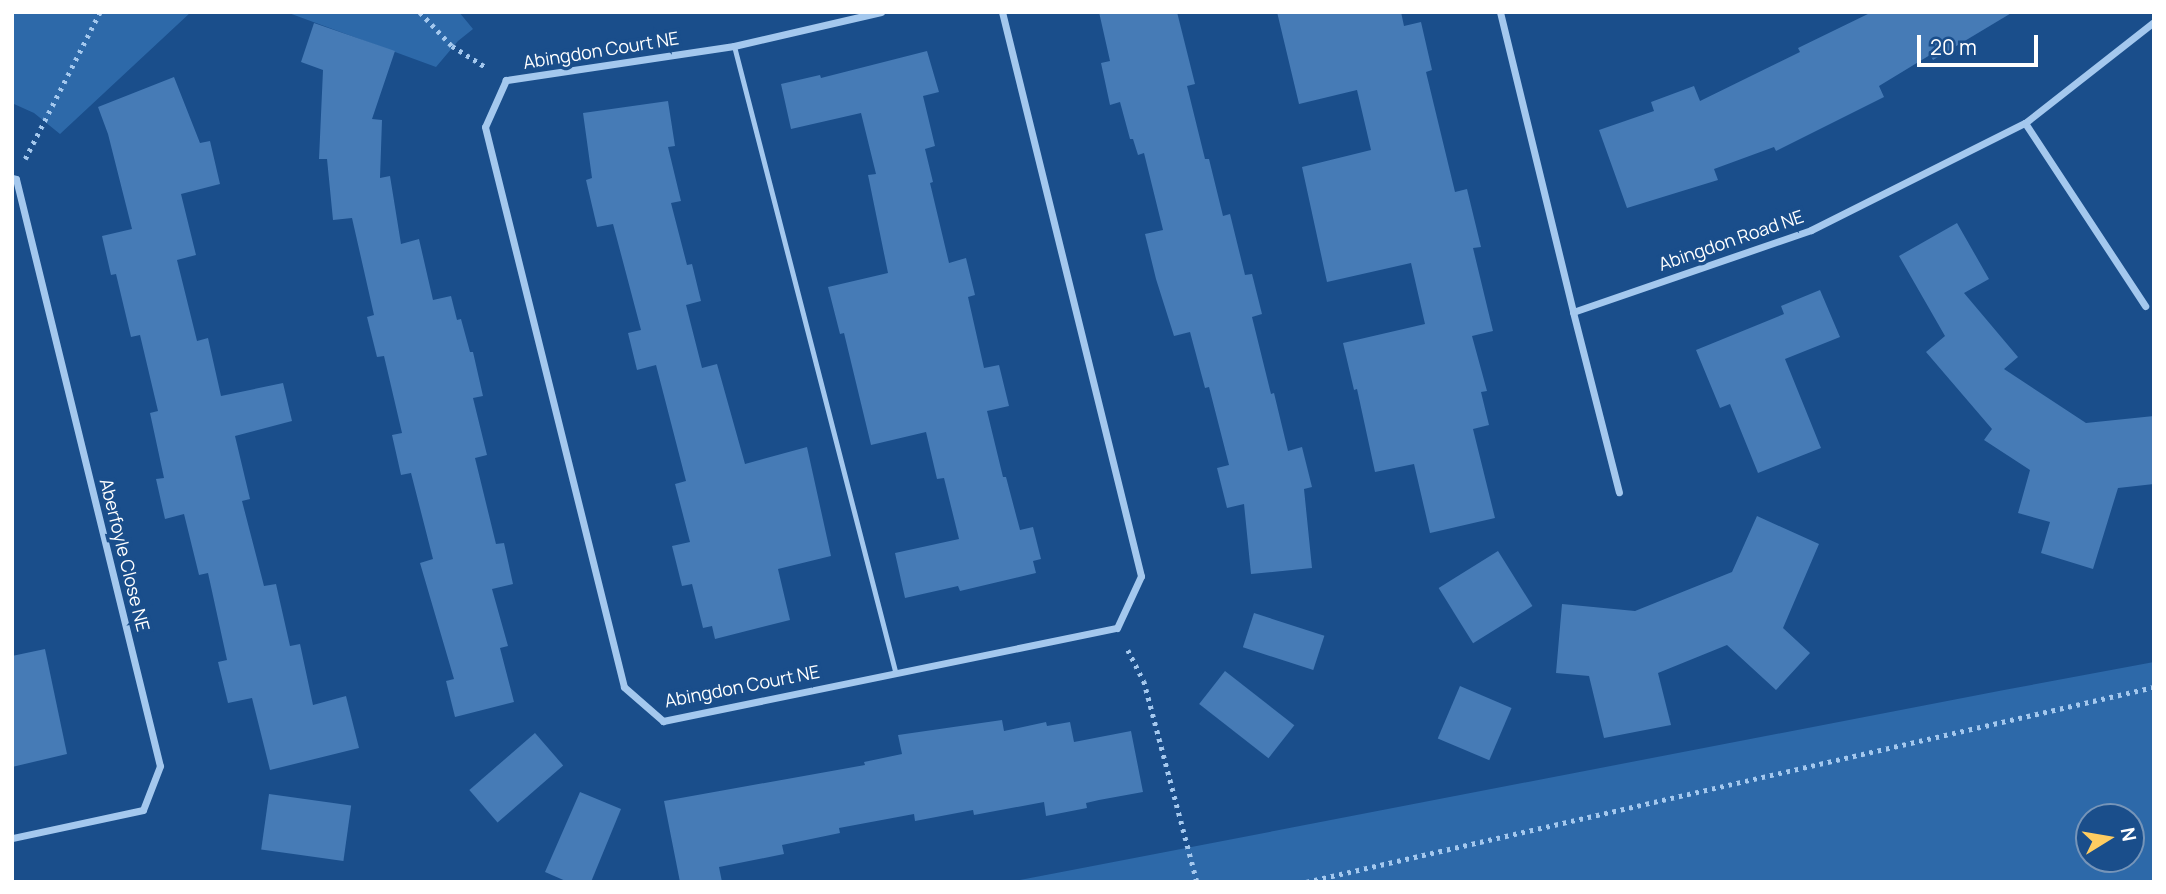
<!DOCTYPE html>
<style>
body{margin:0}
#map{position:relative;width:2166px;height:894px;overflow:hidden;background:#1a4e8b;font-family:Manrope,sans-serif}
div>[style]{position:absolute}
.green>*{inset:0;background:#2d69a9}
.building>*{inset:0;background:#467bb6;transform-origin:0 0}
.path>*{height:4.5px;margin-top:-2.25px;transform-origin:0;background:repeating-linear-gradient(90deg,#a4c8ee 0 3.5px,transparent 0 8.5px)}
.service>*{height:5px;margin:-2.5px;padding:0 2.5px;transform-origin:2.5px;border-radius:2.5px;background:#a4c8ee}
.minor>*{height:7px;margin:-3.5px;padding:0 3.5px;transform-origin:3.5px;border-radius:3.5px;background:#a4c8ee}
span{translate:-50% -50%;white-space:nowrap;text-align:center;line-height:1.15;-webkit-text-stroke:7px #1a4e8b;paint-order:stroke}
.street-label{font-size:18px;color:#fff}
.frame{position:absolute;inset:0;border:14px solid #fff;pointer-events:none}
.north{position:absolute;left:2075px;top:803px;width:70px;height:70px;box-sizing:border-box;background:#1a4e8b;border:2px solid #7695b9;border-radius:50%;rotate:79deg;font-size:19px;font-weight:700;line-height:28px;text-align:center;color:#fff}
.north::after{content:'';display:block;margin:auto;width:24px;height:32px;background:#ffcd61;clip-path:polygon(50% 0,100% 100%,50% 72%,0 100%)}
.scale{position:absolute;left:1917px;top:35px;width:121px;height:32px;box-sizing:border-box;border:4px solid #fff;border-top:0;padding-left:9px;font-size:21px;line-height:24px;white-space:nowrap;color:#fff;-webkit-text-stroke:5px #1a4e8b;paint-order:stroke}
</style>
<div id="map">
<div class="green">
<div style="clip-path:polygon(12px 12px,191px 12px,60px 134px,34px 113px,14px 104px)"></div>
<div style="clip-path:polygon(286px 12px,459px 12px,473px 29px,458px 41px,436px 67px)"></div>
<div style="clip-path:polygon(evenodd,2154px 662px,2154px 882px,1010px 882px,2004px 690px,2154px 662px,2089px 817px,2131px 817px,2131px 859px,2089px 859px,2089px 817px)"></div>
</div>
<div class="building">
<div style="clip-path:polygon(1099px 12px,1177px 12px,1195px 84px,1187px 86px,1205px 159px,1209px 159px,1223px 216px,1230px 214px,1245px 275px,1252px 274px,1262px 314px,1252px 317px,1271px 394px,1274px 393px,1288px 451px,1302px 447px,1312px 487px,1304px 489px,1312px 568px,1251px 574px,1244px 504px,1227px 508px,1217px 468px,1229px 465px,1209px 387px,1205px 388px,1190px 332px,1174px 336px,1156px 279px,1145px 234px,1163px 230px,1144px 153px,1138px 155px,1133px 139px,1130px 139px,1120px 102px,1110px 105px,1101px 63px,1110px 61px)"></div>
<div style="clip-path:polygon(1277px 12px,1401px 12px,1404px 26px,1421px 22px,1432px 70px,1426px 72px,1455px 192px,1467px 189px,1481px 247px,1473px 248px,1493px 331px,1472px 336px,1487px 391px,1481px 392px,1489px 425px,1473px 429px,1495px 518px,1430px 533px,1414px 464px,1375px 472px,1357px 389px,1354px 390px,1343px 343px,1425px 324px,1411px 263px,1327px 282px,1302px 167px,1371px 150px,1357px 90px,1299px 104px)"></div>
<div style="clip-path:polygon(1872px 12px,2013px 12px,1933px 60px,1930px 55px,1879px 86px,1884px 97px,1776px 151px,1774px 147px,1714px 169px,1718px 180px,1627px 208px,1599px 130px,1654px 111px,1651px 102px,1694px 86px,1700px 101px,1800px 52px,1798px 48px)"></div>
<div style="clip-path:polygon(314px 23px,395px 51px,372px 119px,382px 120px,380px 178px,390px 176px,401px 244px,419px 239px,433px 300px,451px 296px,457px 320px,461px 319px,470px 352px,473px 352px,483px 396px,473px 398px,487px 455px,475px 458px,496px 544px,504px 543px,513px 584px,492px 589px,508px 646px,500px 648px,514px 702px,455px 717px,446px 681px,454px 679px,420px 563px,433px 559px,411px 473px,401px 475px,392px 435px,402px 433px,384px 356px,377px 357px,367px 317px,374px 315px,352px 218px,333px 220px,327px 159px,319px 159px,323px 70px,301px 62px)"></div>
<div style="clip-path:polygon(927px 51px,939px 92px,923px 96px,935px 146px,925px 149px,933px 182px,930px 183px,949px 263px,966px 258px,975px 295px,968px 297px,984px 368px,999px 365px,1009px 406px,987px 411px,1003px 477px,1006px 477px,1020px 530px,1033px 527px,1041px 559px,1033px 561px,1036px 573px,960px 591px,958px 586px,905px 598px,895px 553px,959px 539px,944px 478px,937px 479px,926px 432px,871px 445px,844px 333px,840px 334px,828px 287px,888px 273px,868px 175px,876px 174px,861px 113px,791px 129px,781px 84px,820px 75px,821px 78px)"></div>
<div style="clip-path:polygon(174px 77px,200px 143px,210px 141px,220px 184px,181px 194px,196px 255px,177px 260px,197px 341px,208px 338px,221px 396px,283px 383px,292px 421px,235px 436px,250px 499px,242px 501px,264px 586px,276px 584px,290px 646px,300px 644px,313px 705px,346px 696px,359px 748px,270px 770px,252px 698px,228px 703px,218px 662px,227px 660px,208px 573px,199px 575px,184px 514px,165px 519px,156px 479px,164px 478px,150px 413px,158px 411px,140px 335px,131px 337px,116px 274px,111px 275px,102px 236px,132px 229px,108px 134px,98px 107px)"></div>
<div style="clip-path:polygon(668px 101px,675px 146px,668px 147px,681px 201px,671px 203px,687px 265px,692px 264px,701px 301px,686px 305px,702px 368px,717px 364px,745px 464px,807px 447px,831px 556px,778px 569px,790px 620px,715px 639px,712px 626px,703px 628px,692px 584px,682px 586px,672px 546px,690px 542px,675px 484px,686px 481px,656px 365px,637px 370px,628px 333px,641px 330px,613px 224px,597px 227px,586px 180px,592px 178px,583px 113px)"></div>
<div style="clip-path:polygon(1957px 223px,1989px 279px,1964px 293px,2018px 357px,2004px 369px,2086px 423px,2154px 416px,2154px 484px,2118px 488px,2093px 569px,2041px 553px,2050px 522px,2018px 513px,2030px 470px,1984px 440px,1992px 429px,1926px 352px,1945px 336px,1899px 256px)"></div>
<div style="clip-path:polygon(1820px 290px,1840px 337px,1785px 359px,1821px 448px,1758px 473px,1730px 404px,1720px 408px,1696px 350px,1784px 314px,1781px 306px)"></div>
<div style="clip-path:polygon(1757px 516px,1819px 544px,1783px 628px,1810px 653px,1776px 690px,1727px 645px,1658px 673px,1671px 725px,1604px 738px,1589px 676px,1556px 673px,1562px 604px,1635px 611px,1732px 572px)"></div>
<div style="left:1498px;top:551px;width:65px;height:70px;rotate:58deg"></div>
<div style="left:1254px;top:613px;width:74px;height:36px;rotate:18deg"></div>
<div style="clip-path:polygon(45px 649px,67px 754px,12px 767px,12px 656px)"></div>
<div style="left:1225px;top:671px;width:88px;height:42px;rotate:38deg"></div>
<div style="left:1460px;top:686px;width:56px;height:57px;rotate:23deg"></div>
<div style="clip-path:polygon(1002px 720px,1004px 731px,1046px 722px,1047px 726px,1070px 722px,1074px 742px,1131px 731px,1143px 792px,1099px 800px,1086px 803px,1087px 808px,1046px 816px,1044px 802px,974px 815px,973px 810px,915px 821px,914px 814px,839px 828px,840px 833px,782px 845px,784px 854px,719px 867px,722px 882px,680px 882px,664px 801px,865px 765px,864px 762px,902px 754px,898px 735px)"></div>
<div style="left:535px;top:733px;width:43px;height:87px;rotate:49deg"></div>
<div style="clip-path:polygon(580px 792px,621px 809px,591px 882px,568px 882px,545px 872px)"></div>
<div style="left:269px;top:794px;width:83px;height:56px;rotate:8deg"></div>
</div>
<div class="path">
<div style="left:420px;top:12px;width:47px;rotate:46.7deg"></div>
<div style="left:452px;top:46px;width:39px;rotate:32deg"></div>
<div style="left:25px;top:159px;width:165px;rotate:-63deg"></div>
<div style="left:1128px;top:650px;width:35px;rotate:63deg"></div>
<div style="left:1144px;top:681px;width:208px;rotate:75.2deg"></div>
<div style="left:1306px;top:882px;width:870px;rotate:-12.95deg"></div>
</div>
<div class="service">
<div style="left:734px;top:46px;width:645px;rotate:75.55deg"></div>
</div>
<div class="minor">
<div style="left:881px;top:12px;width:151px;rotate:167deg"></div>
<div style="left:734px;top:46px;width:231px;rotate:171.5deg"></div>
<div style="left:506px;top:80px;width:51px;rotate:114.1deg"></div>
<div style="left:485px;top:127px;width:577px;rotate:76.06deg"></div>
<div style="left:624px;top:687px;width:52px;rotate:41.1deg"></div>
<div style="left:663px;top:721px;width:463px;rotate:-11.6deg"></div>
<div style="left:1117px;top:628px;width:57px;rotate:-65.2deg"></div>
<div style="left:1141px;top:576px;width:581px;rotate:-103.84deg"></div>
<div style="left:1500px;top:12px;width:309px;rotate:76.3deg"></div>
<div style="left:1573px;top:312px;width:252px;rotate:-19deg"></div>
<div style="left:1811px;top:230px;width:239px;rotate:-26.6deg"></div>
<div style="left:2025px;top:123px;width:164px;rotate:-38.1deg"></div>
<div style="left:2025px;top:123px;width:219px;rotate:56.7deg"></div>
<div style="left:12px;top:178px;width:4px;rotate:14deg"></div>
<div style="left:16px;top:179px;width:604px;rotate:76.22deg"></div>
<div style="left:160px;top:766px;width:47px;rotate:111.1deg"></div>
<div style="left:143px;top:810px;width:134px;rotate:167.9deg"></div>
<div style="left:1573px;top:312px;width:186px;rotate:75.7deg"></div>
</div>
<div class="street-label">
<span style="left:601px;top:50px;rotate:-9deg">Abingdon Court NE</span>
<span style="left:1731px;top:240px;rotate:-19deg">Abingdon Road NE</span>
<span style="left:125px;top:555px;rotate:76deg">Aberfoyle Close NE</span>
<span style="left:742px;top:686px;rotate:-11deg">Abingdon Court NE</span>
</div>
<div class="frame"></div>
<div class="north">N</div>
<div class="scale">20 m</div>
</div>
